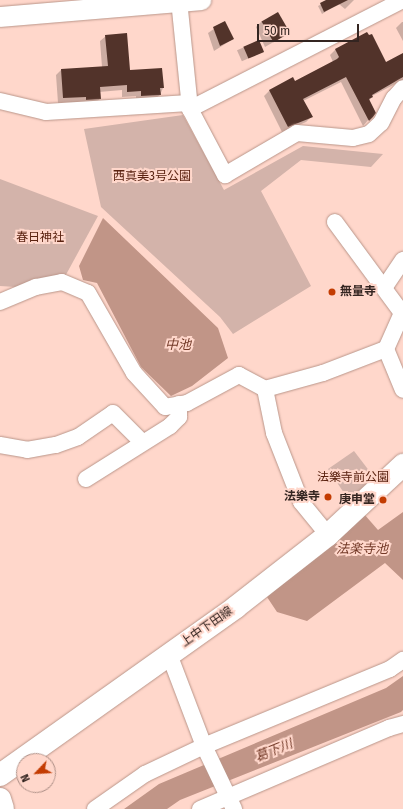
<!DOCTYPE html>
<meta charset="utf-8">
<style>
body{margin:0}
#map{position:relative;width:403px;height:809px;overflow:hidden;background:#ffd7cb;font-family:"Fira Sans","Noto Sans JP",sans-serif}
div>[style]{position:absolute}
.green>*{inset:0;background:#d3b3aa}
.water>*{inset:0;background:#c19587}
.shadow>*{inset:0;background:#0003;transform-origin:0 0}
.building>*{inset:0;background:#52332a;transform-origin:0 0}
.roads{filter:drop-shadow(0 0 1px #ba968a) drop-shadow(0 0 1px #ba968a)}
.minor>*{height:16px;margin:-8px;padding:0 8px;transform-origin:8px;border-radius:8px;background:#fff}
.tertiary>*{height:20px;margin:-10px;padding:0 10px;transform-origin:10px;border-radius:10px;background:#fff}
.secondary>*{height:22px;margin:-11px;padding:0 11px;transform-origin:11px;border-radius:11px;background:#fff}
.dots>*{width:11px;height:11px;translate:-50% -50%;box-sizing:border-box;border:2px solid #ffd7cb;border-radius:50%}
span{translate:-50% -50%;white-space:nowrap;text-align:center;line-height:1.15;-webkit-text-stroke:4px #ffd7cb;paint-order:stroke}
.park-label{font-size:12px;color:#5a2210}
.poi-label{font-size:12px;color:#342521;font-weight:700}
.left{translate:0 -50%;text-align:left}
.right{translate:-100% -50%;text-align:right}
.street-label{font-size:12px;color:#342521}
.water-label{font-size:13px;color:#723826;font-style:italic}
.north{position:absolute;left:16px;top:753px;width:40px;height:40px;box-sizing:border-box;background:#ffd7cb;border:1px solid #ae9087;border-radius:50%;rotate:245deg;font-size:11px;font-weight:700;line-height:16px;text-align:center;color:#342521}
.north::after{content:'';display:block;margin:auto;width:14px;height:18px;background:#c33c02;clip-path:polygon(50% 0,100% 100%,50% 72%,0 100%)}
.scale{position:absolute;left:257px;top:24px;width:102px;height:18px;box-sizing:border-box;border:2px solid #342521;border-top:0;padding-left:5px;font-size:12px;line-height:14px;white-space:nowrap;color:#342521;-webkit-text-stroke:3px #ffd7cb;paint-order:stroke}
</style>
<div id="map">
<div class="green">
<div style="clip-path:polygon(183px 115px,224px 190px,303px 146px,383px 154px,371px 167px,301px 160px,261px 191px,311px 286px,233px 334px,220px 317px,101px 207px,84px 129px)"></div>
<div style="clip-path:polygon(0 179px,98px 216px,62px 282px,16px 287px,0 286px)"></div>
<div style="clip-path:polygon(354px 451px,377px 481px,352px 505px,328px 469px)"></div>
</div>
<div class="water">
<div style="clip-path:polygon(103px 218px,218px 328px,228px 358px,192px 386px,171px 396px,141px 367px,97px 283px,83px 280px,79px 266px)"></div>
<div style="clip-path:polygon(403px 512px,403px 580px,385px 563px,307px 621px,277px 612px,267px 597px,364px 514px,378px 530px)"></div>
<div style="clip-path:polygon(403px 676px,403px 710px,401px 712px,180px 800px,167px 809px,124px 809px,159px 784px,386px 688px)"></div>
</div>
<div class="shadow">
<div style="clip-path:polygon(330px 0,333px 7px,322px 14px,318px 6px)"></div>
<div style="clip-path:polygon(334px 0,354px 0,345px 9px)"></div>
<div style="clip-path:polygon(262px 21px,289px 33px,265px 47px,256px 27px)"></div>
<div style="clip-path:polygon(224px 22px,233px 39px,214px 51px,208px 33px)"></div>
<div style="clip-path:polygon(402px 22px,403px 22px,403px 41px,396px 28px)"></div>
<div style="clip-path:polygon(367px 33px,386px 63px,403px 55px,403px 80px,372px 96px,369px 101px,375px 112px,363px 126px,341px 82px,303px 101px,311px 117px,306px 122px,282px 132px,264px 96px,269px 91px,294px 82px,333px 62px,330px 55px,335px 50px)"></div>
<div style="clip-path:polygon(106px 36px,129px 71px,163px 88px,160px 95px,154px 100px,136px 101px,136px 96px,122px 97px,122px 90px,99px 92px,100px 99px,94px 104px,81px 105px,81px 102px,58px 103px,56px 75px,61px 70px,102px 67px,100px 41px)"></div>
<div style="left:258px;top:41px;width:12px;height:23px;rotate:66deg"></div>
</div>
<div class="building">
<div style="clip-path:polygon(326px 0,348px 0,324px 12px,320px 3px)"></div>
<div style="left:278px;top:12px;width:24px;height:19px;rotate:60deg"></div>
<div style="clip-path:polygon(225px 21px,234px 39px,220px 46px,213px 27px)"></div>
<div style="clip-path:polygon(367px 32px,369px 35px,372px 34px,386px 62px,403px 53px,403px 77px,372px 95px,373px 97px,369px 99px,376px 113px,373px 117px,369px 121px,346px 77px,303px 99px,313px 117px,288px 127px,269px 90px,293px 77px,295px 81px,337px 59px,339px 57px,335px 49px)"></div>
<div style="clip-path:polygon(127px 33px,130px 70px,162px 68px,164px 88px,160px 88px,161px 95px,141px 96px,141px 91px,127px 92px,127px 85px,100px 87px,101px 99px,86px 100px,86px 97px,63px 98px,61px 69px,108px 66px,105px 35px)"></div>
<div style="left:259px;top:40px;width:13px;height:17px;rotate:67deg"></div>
</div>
<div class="roads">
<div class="minor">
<div style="left:179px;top:0;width:110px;rotate:84.2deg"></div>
<div style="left:190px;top:109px;width:75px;rotate:62.1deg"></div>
<div style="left:225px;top:175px;width:83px;rotate:-30.3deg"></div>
<div style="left:297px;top:133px;width:56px;rotate:5.1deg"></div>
<div style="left:353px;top:138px;width:16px;rotate:-14deg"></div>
<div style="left:369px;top:134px;width:16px;rotate:-43deg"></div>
<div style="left:381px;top:123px;width:28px;rotate:-63deg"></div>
<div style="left:394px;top:98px;width:13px;rotate:-48deg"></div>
<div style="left:0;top:101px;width:47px;rotate:13.4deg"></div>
<div style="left:46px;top:112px;width:143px;rotate:-3.6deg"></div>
<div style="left:190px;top:109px;width:239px;rotate:-27.1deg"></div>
<div style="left:384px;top:288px;width:34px;rotate:-56deg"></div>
<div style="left:0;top:302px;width:39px;rotate:-23deg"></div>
<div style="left:36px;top:287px;width:26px;rotate:-11deg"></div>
<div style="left:62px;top:282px;width:28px;rotate:23deg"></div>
<div style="left:88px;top:293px;width:92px;rotate:60.1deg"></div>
<div style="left:134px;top:373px;width:46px;rotate:47.6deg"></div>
<div style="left:165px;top:407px;width:22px;rotate:-10deg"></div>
<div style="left:187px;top:403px;width:59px;rotate:-28.3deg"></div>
<div style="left:239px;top:375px;width:30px;rotate:28deg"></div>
<div style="left:265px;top:389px;width:45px;rotate:78.4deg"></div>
<div style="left:274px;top:433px;width:74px;rotate:68.6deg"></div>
<div style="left:301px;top:502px;width:43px;rotate:50.7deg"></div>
<div style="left:386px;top:349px;width:44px;rotate:67.5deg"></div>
<div style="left:265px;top:389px;width:60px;rotate:-15.4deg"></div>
<div style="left:323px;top:373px;width:67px;rotate:-20.9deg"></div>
<div style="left:386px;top:349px;width:39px;rotate:-66deg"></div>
<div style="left:402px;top:313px;width:113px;rotate:-126.4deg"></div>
<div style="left:0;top:445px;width:27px;rotate:10deg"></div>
<div style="left:27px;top:450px;width:29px;rotate:-10deg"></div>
<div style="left:56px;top:445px;width:23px;rotate:-20deg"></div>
<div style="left:78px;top:437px;width:42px;rotate:-34.4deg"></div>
<div style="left:113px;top:413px;width:42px;rotate:45deg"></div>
<div style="left:86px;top:479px;width:99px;rotate:-32.2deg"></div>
<div style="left:170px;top:426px;width:13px;rotate:-45deg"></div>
<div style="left:179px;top:417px;width:13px;rotate:-90deg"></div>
<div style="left:169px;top:654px;width:98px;rotate:69.2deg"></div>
<div style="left:204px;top:746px;width:70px;rotate:64.5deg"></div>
<div style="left:95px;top:809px;width:61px;rotate:-35deg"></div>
<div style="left:145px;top:774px;width:65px;rotate:-25.4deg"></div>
<div style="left:204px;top:746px;width:201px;rotate:-22.5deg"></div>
<div style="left:390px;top:669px;width:16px;rotate:-35deg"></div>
<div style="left:200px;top:809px;width:206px;rotate:-23.2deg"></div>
<div style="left:389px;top:728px;width:15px;rotate:-16deg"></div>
</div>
<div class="tertiary">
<div style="left:0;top:17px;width:202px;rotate:-4.8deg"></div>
</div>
<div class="secondary">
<div style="left:0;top:775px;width:290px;rotate:-35.4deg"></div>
<div style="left:236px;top:607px;width:117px;rotate:-38deg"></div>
<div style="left:328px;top:535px;width:103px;rotate:-43deg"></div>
<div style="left:0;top:799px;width:10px;rotate:73deg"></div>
</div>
</div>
<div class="dots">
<div style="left:332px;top:292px;background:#c33c02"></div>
<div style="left:328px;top:497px;background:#c33c02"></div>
<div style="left:383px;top:500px;background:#c33c02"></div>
</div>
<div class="park-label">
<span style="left:152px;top:177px">西真美3号公園</span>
<span style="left:40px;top:238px">春日神社</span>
<span style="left:353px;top:478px">法樂寺前公園</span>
</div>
<div class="poi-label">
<span class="left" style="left:340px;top:292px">無量寺</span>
<span class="right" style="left:320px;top:497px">法樂寺</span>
<span class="right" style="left:375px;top:500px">庚申堂</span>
</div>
<div class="street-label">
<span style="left:207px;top:627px;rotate:-35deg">上中下田線</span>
</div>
<div class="water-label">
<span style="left:178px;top:345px">中池</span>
<span style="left:362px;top:549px">法楽寺池</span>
<span style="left:274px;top:751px;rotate:-22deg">葛下川</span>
</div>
<div class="north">N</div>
<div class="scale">50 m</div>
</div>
